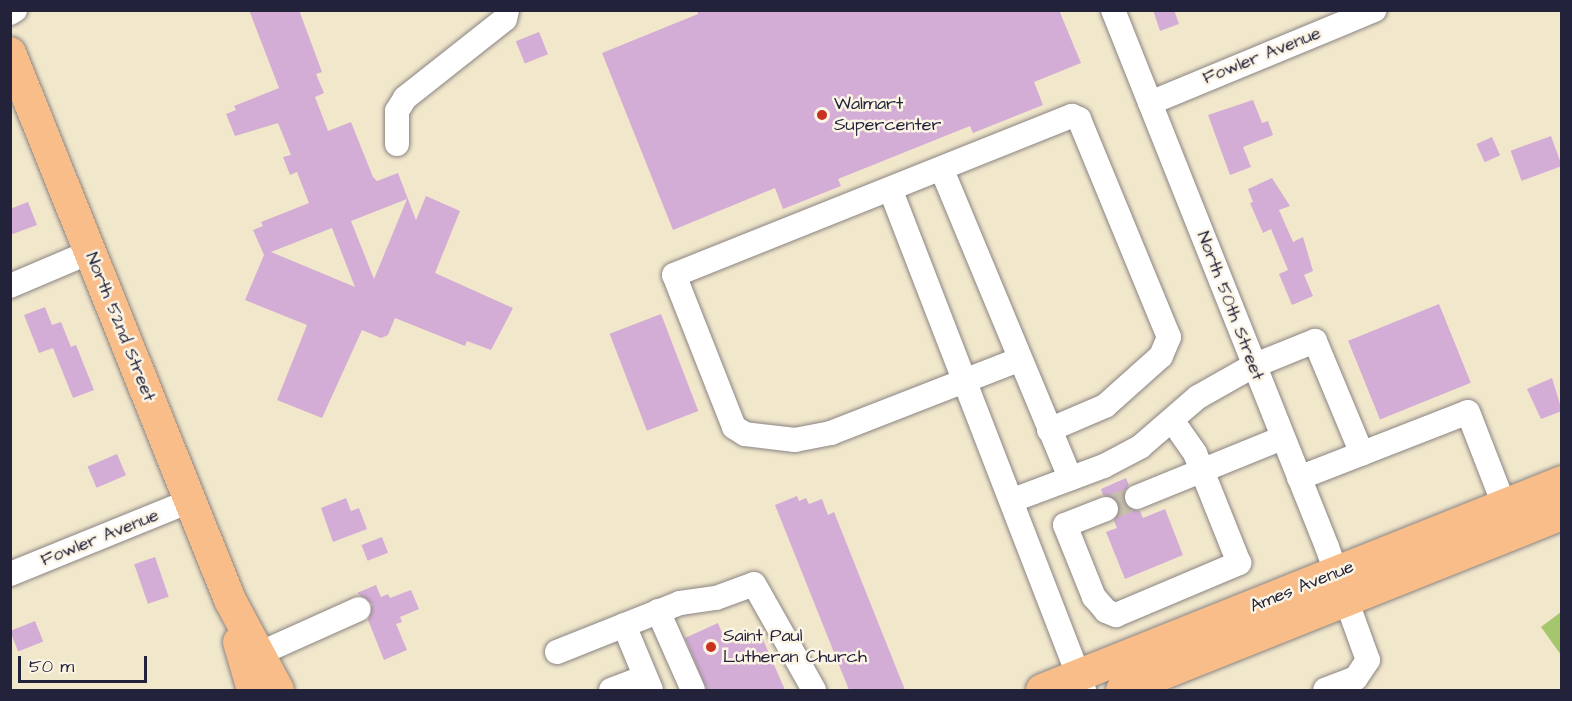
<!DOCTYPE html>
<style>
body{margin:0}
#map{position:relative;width:1572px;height:701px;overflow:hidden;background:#f1e7cb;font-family:"Architects Daughter",sans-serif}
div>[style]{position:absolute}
.green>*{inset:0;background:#a6c66e}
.building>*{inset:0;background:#d4add6;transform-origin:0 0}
.minor-tunnel>*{height:24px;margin-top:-12px;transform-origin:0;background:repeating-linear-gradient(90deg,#c8c0ae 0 24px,transparent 0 36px)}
.roads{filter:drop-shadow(0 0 2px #8a8483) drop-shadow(0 0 2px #8a8483)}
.minor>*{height:24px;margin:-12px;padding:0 12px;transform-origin:12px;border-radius:12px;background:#fff}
.major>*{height:32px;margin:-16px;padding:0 16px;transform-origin:16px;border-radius:16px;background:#f8bd89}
.dots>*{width:16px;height:16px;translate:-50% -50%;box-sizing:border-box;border:3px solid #fcf5e5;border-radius:50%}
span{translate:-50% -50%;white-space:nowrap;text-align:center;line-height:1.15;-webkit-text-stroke:5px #fcf5e5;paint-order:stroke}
.street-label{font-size:18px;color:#22223b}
.poi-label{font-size:18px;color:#22223b}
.left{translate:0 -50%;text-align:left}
.frame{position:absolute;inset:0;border:12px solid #22223b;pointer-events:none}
.scale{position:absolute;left:18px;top:656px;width:129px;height:27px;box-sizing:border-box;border:3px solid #22223b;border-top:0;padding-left:8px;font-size:18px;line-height:21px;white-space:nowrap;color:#22223b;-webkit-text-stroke:4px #fcf5e5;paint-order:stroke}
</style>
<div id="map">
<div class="green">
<div style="clip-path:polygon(1561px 612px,1561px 655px,1541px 627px)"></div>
</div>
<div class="building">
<div style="clip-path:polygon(evenodd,249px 10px,299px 10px,322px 72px,316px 74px,324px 93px,315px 97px,328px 131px,351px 122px,373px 177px,377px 181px,398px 173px,416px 220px,426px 196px,460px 211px,435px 273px,513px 308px,491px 350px,467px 341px,465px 346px,395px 318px,388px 335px,381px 338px,362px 330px,322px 418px,277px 400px,307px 325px,245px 300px,264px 255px,253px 230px,263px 226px,261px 222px,309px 203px,297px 172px,290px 175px,283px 157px,291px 155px,278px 123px,235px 136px,226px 114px,236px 110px,234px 106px,279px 88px,249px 10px,407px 199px,374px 279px,351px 221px,407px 199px,249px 10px,332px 228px,355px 287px,271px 252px,332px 228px)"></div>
<div style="clip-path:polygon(697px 10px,1059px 10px,1081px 63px,1034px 82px,1043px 105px,973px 133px,970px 126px,838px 179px,841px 186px,783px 209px,775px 188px,673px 230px,602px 53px,698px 14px)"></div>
<div style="clip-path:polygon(1153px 10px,1174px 10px,1179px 24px,1160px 31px)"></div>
<div style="left:539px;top:32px;width:24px;height:25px;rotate:68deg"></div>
<div style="clip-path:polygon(1253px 100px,1262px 123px,1268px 121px,1273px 135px,1243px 147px,1251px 167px,1230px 175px,1208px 115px)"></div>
<div style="left:1551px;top:136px;width:32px;height:43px;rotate:70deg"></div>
<div style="left:1492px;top:137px;width:20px;height:17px;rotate:66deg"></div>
<div style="clip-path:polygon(1272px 178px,1290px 206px,1279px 210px,1293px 242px,1303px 237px,1313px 271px,1304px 275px,1313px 296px,1292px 305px,1279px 274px,1288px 270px,1271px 229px,1263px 233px,1250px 203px,1253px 202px,1248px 189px)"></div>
<div style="clip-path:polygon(28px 202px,37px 225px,10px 235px,10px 209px)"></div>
<div style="left:1439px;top:304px;width:85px;height:98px;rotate:68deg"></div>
<div style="clip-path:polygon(45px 307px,52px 325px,61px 322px,71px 347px,76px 345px,94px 390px,73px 398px,53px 348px,39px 353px,24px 315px)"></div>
<div style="left:661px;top:314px;width:104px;height:55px;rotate:69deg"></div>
<div style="clip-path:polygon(1552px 378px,1562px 411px,1541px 419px,1527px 389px)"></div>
<div style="left:117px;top:454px;width:23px;height:32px;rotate:67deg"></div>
<div style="clip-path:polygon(1126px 478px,1129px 485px,1123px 494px,1124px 503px,1129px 509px,1140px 511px,1143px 518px,1165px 509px,1183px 555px,1125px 579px,1106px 532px,1117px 528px,1114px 521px,1119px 504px,1114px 498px,1103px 495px,1101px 489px)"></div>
<div style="clip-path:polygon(797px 496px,799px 501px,806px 498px,809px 504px,822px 499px,828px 515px,834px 512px,905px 690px,849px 690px,775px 505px)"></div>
<div style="clip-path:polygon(346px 498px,351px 511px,359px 508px,367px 529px,333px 542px,321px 508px)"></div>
<div style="left:382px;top:537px;width:17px;height:22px;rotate:69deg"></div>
<div style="left:155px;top:557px;width:42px;height:22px;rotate:71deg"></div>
<div style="clip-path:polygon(376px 585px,381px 597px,388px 594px,390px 598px,411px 590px,419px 609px,400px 617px,402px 622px,396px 624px,407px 650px,384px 660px,368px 620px,372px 604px,357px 593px)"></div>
<div style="left:35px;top:621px;width:22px;height:27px;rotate:68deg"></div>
<div style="clip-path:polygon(718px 623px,724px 638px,736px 633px,741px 644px,761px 635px,785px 690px,707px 690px,685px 638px)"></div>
</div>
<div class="minor-tunnel">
<div style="left:1106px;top:509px;width:33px;rotate:-21deg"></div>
</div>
<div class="roads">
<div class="minor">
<div style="left:1113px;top:10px;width:578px;rotate:68.27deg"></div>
<div style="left:1327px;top:547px;width:120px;rotate:70.1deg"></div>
<div style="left:1368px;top:660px;width:22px;rotate:124deg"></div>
<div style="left:1356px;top:678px;width:33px;rotate:159deg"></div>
<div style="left:10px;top:13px;width:6px;rotate:-31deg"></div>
<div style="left:1150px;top:103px;width:243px;rotate:-22.5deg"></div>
<div style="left:397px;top:144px;width:33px;rotate:-90deg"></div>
<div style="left:397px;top:111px;width:15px;rotate:-58deg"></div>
<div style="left:405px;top:98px;width:127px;rotate:-38.3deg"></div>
<div style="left:505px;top:19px;width:9px;rotate:-77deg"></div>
<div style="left:942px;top:170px;width:334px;rotate:67.4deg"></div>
<div style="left:891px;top:191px;width:535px;rotate:68.85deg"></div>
<div style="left:10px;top:286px;width:87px;rotate:-23deg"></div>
<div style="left:1018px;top:360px;width:201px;rotate:158.7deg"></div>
<div style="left:831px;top:433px;width:37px;rotate:169deg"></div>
<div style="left:795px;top:440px;width:50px;rotate:-173.2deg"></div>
<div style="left:745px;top:434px;width:13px;rotate:-148deg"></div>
<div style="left:734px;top:427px;width:163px;rotate:-111.5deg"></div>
<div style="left:674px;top:275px;width:429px;rotate:-21.8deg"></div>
<div style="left:1072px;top:116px;width:8px;rotate:23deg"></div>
<div style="left:1079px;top:119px;width:236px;rotate:67.6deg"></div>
<div style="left:1169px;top:337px;width:21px;rotate:113deg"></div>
<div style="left:1161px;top:356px;width:75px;rotate:138.2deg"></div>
<div style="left:1105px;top:406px;width:61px;rotate:156.8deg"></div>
<div style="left:1299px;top:478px;width:181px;rotate:-21.3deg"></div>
<div style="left:1468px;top:412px;width:100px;rotate:68.8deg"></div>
<div style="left:1137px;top:497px;width:157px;rotate:-22.1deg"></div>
<div style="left:1013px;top:500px;width:97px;rotate:-20.5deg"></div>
<div style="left:1104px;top:466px;width:41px;rotate:-27.8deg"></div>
<div style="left:1140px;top:447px;width:77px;rotate:-40.8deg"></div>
<div style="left:1198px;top:397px;width:63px;rotate:-29.4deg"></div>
<div style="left:1253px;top:366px;width:67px;rotate:-22deg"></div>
<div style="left:1315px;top:341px;width:122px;rotate:67.4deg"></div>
<div style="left:1106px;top:509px;width:44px;rotate:158.7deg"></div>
<div style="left:1065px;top:525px;width:78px;rotate:68.1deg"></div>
<div style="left:1094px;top:597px;width:18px;rotate:49deg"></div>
<div style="left:1106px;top:611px;width:11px;rotate:22deg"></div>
<div style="left:1116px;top:615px;width:134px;rotate:-22.9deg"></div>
<div style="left:1239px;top:563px;width:118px;rotate:-111.8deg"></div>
<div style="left:1195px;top:453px;width:39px;rotate:-125deg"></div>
<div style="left:10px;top:574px;width:194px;rotate:-22.1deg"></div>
<div style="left:658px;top:611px;width:86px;rotate:66.1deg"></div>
<div style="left:624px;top:625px;width:70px;rotate:67.4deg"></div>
<div style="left:557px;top:652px;width:132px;rotate:-21.7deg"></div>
<div style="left:680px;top:603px;width:36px;rotate:-8deg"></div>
<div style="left:716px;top:598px;width:40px;rotate:-20.2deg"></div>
<div style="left:754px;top:584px;width:122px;rotate:60.5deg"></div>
<div style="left:261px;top:653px;width:107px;rotate:-24.2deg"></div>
<div style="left:611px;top:690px;width:36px;rotate:-21deg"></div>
</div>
<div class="major">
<div style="left:10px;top:53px;width:590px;rotate:68.09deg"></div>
<div style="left:230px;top:600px;width:102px;rotate:61.9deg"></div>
<div style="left:239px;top:642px;width:50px;rotate:73.7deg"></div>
<div style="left:1042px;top:690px;width:560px;rotate:-21.8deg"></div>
<div style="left:1122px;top:690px;width:474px;rotate:-21.8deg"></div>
</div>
</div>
<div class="dots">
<div style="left:822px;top:115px;background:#c8321e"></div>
<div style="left:711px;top:647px;background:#c8321e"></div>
</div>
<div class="street-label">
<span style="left:1262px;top:56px;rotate:-22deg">Fowler Avenue</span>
<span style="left:1230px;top:306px;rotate:69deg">North 50th Street</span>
<span style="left:120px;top:327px;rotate:68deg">North 52nd Street</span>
<span style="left:100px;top:538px;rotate:-22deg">Fowler Avenue</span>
<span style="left:1302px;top:587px;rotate:-22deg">Ames Avenue</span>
</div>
<div class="poi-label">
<span class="left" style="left:834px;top:115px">Walmart<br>Supercenter</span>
<span class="left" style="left:723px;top:647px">Saint Paul<br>Lutheran Church</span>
</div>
<div class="frame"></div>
<div class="scale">50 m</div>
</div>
